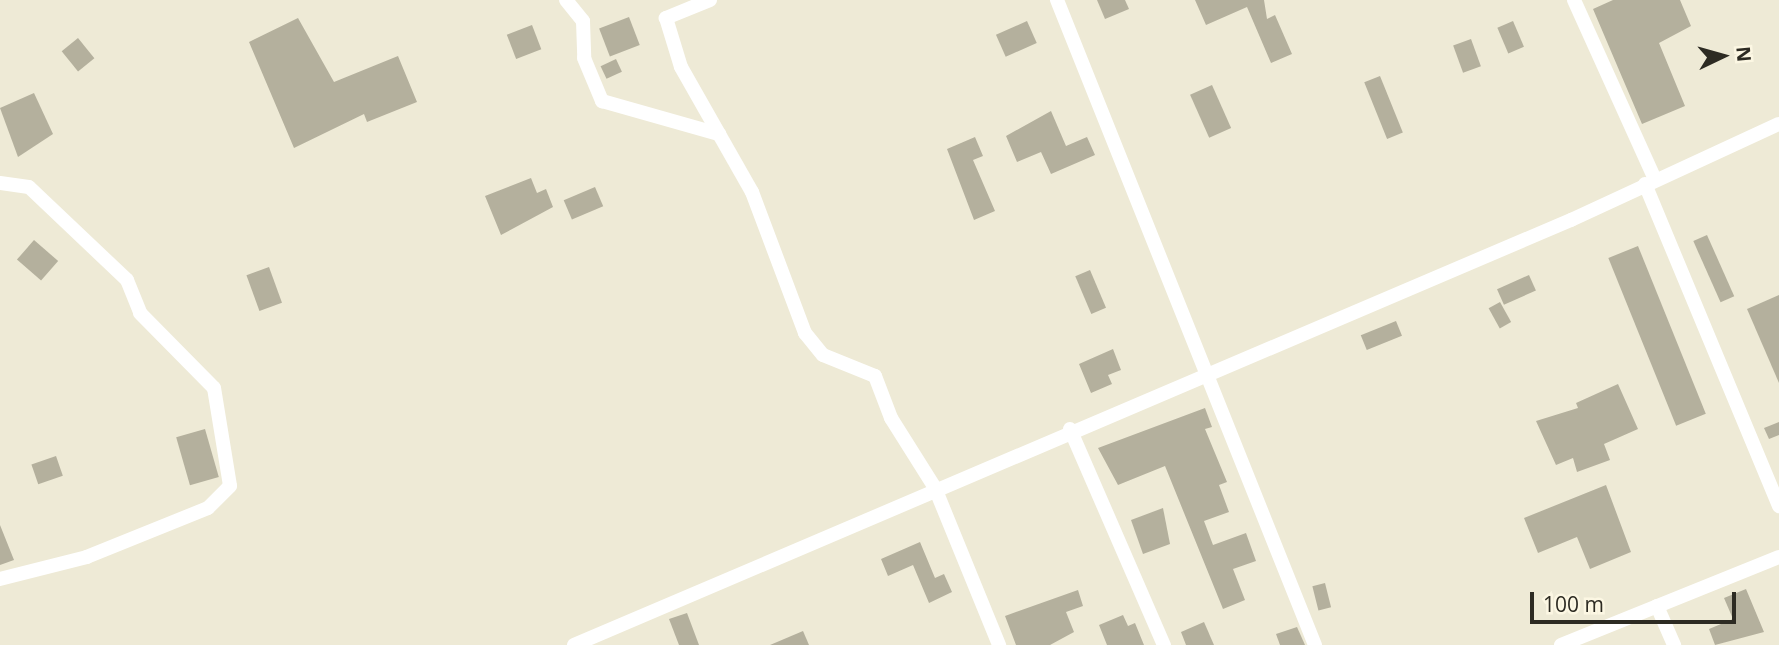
<!DOCTYPE html>
<style>
body{margin:0}
#map{position:relative;width:1779px;height:645px;overflow:hidden;background:#eeead6;font-family:"Open Sans",sans-serif}
div>[style]{position:absolute}
.building>*{inset:0;background:#b4b09d;transform-origin:0 0}
.street>*{height:14px;margin:-7px;padding:0 7px;transform-origin:7px;border-radius:7px;background:#fff}
span{translate:-50% -50%;white-space:nowrap;text-align:center;line-height:1.15;-webkit-text-stroke:5px #fcf7e3;paint-order:stroke}
.north{position:absolute;left:1688px;top:21px;width:70px;height:70px;-webkit-text-stroke:5px #fcf7e3;paint-order:stroke;rotate:85deg;font-size:19px;font-weight:700;line-height:28px;text-align:center;color:#2d2b23}
.north::after{content:'';display:block;margin:auto;width:24px;height:32px;background:#2d2b23;clip-path:polygon(50% 0,100% 100%,50% 72%,0 100%)}
.scale{position:absolute;left:1530px;top:592px;width:206px;height:32px;box-sizing:border-box;border:4px solid #2d2b23;border-top:0;padding-left:9px;font-size:21px;line-height:24px;white-space:nowrap;color:#2d2b23;-webkit-text-stroke:5px #fcf7e3;paint-order:stroke}
</style>
<div id="map">
<div class="building">
<div style="clip-path:polygon(1097px 0,1125px 0,1129px 9px,1105px 19px)"></div>
<div style="clip-path:polygon(1195px 0,1264px 0,1267px 19px,1275px 15px,1292px 54px,1271px 63px,1247px 7px,1206px 25px)"></div>
<div style="clip-path:polygon(1613px 0,1680px 0,1691px 26px,1659px 43px,1685px 106px,1642px 124px,1593px 9px)"></div>
<div style="left:629px;top:17px;width:30px;height:32px;rotate:69deg"></div>
<div style="clip-path:polygon(298px 18px,334px 82px,398px 56px,417px 102px,367px 122px,364px 114px,294px 148px,249px 42px)"></div>
<div style="left:1027px;top:21px;width:24px;height:34px;rotate:66deg"></div>
<div style="left:1513px;top:21px;width:28px;height:17px;rotate:67deg"></div>
<div style="left:532px;top:25px;width:26px;height:27px;rotate:69deg"></div>
<div style="left:78px;top:38px;width:26px;height:21px;rotate:51deg"></div>
<div style="left:1471px;top:39px;width:29px;height:19px;rotate:70deg"></div>
<div style="left:616px;top:59px;width:14px;height:17px;rotate:65deg"></div>
<div style="left:1380px;top:76px;width:61px;height:17px;rotate:68deg"></div>
<div style="left:1212px;top:85px;width:47px;height:24px;rotate:66deg"></div>
<div style="clip-path:polygon(34px 93px,53px 134px,18px 157px,0 108px)"></div>
<div style="clip-path:polygon(1051px 111px,1066px 146px,1087px 137px,1095px 155px,1051px 174px,1041px 152px,1017px 162px,1006px 136px)"></div>
<div style="clip-path:polygon(975px 137px,983px 156px,973px 160px,995px 211px,974px 220px,947px 149px)"></div>
<div style="clip-path:polygon(531px 178px,537px 193px,546px 189px,553px 207px,501px 235px,485px 196px)"></div>
<div style="left:595px;top:187px;width:21px;height:34px;rotate:67deg"></div>
<div style="left:1707px;top:235px;width:67px;height:15px;rotate:66deg"></div>
<div style="left:34px;top:240px;width:32px;height:26px;rotate:41deg"></div>
<div style="left:1638px;top:246px;width:181px;height:32px;rotate:68deg"></div>
<div style="left:269px;top:267px;width:38px;height:24px;rotate:70deg"></div>
<div style="left:1090px;top:270px;width:41px;height:16px;rotate:67deg"></div>
<div style="left:1529px;top:275px;width:17px;height:35px;rotate:66deg"></div>
<div style="clip-path:polygon(1779px 295px,1779px 383px,1747px 309px)"></div>
<div style="left:1500px;top:302px;width:23px;height:13px;rotate:61deg"></div>
<div style="left:1396px;top:321px;width:16px;height:38px;rotate:68deg"></div>
<div style="clip-path:polygon(1113px 349px,1121px 370px,1108px 375px,1112px 384px,1091px 393px,1079px 364px)"></div>
<div style="clip-path:polygon(1618px 384px,1638px 429px,1604px 444px,1610px 460px,1577px 472px,1573px 458px,1556px 465px,1536px 421px,1578px 408px,1576px 403px)"></div>
<div style="clip-path:polygon(1205px 408px,1212px 427px,1205px 429px,1227px 482px,1219px 485px,1229px 512px,1204px 521px,1213px 545px,1246px 533px,1256px 561px,1233px 569px,1245px 600px,1223px 609px,1165px 466px,1118px 485px,1098px 448px)"></div>
<div style="clip-path:polygon(1779px 422px,1779px 435px,1769px 439px,1764px 428px)"></div>
<div style="left:205px;top:429px;width:50px;height:30px;rotate:74deg"></div>
<div style="left:56px;top:456px;width:21px;height:26px;rotate:71deg"></div>
<div style="clip-path:polygon(1606px 485px,1631px 552px,1590px 569px,1577px 537px,1538px 553px,1524px 518px)"></div>
<div style="clip-path:polygon(1163px 508px,1170px 544px,1143px 554px,1131px 520px)"></div>
<div style="clip-path:polygon(0 525px,14px 560px,0 565px)"></div>
<div style="clip-path:polygon(920px 542px,935px 578px,944px 574px,952px 592px,929px 603px,913px 565px,888px 576px,881px 559px)"></div>
<div style="left:1325px;top:583px;width:25px;height:13px;rotate:76deg"></div>
<div style="clip-path:polygon(1746px 589px,1764px 632px,1715px 645px,1709px 629px,1733px 619px,1724px 598px)"></div>
<div style="clip-path:polygon(1078px 590px,1083px 606px,1066px 612px,1074px 632px,1050px 645px,1016px 645px,1005px 616px)"></div>
<div style="clip-path:polygon(687px 613px,699px 645px,679px 645px,669px 619px)"></div>
<div style="clip-path:polygon(1123px 615px,1128px 626px,1135px 623px,1144px 645px,1107px 645px,1099px 625px)"></div>
<div style="clip-path:polygon(1204px 622px,1214px 645px,1186px 645px,1181px 632px)"></div>
<div style="clip-path:polygon(1297px 627px,1305px 645px,1280px 645px,1276px 634px)"></div>
<div style="clip-path:polygon(803px 631px,809px 645px,770px 645px)"></div>
</div>
<div class="street">
<div style="left:566px;top:0;width:27px;rotate:51deg"></div>
<div style="left:583px;top:21px;width:37px;rotate:88deg"></div>
<div style="left:584px;top:58px;width:47px;rotate:67.3deg"></div>
<div style="left:602px;top:101px;width:122px;rotate:15.8deg"></div>
<div style="left:719px;top:134px;width:67px;rotate:60.4deg"></div>
<div style="left:752px;top:192px;width:151px;rotate:69.4deg"></div>
<div style="left:805px;top:333px;width:28px;rotate:51deg"></div>
<div style="left:823px;top:355px;width:56px;rotate:22deg"></div>
<div style="left:875px;top:376px;width:45px;rotate:69.1deg"></div>
<div style="left:891px;top:418px;width:83px;rotate:57.8deg"></div>
<div style="left:935px;top:488px;width:170px;rotate:67.8deg"></div>
<div style="left:710px;top:0;width:48px;rotate:157.8deg"></div>
<div style="left:666px;top:18px;width:51px;rotate:73deg"></div>
<div style="left:681px;top:67px;width:77px;rotate:60.4deg"></div>
<div style="left:1057px;top:0;width:695px;rotate:68.2deg"></div>
<div style="left:1574px;top:0;width:196px;rotate:65.7deg"></div>
<div style="left:0;top:183px;width:29px;rotate:8deg"></div>
<div style="left:29px;top:187px;width:135px;rotate:43.5deg"></div>
<div style="left:127px;top:280px;width:35px;rotate:68deg"></div>
<div style="left:140px;top:313px;width:105px;rotate:45.4deg"></div>
<div style="left:214px;top:388px;width:99px;rotate:80.7deg"></div>
<div style="left:230px;top:486px;width:31px;rotate:135deg"></div>
<div style="left:208px;top:508px;width:131px;rotate:158deg"></div>
<div style="left:87px;top:557px;width:90px;rotate:165.8deg"></div>
<div style="left:1645px;top:184px;width:349px;rotate:67.4deg"></div>
<div style="left:1070px;top:429px;width:236px;rotate:66.5deg"></div>
<div style="left:1657px;top:606px;width:43px;rotate:66.4deg"></div>
<div style="left:574px;top:645px;width:1084px;rotate:-23.09deg"></div>
<div style="left:1571px;top:220px;width:229px;rotate:-24.8deg"></div>
<div style="left:1561px;top:645px;width:235px;rotate:-22deg"></div>
</div>
<div class="north">N</div>
<div class="scale">100 m</div>
</div>
